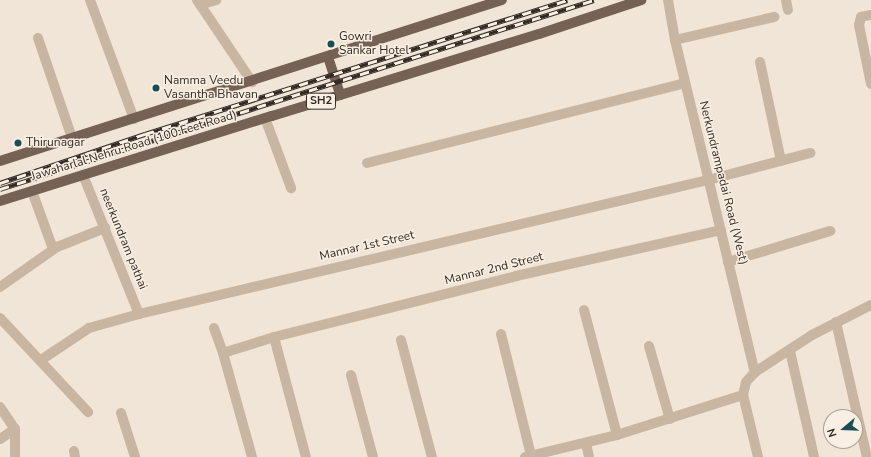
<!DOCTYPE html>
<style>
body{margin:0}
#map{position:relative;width:871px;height:457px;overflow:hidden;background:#f0e5d6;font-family:"Nunito Sans",sans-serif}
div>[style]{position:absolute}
.minor>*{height:10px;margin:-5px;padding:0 5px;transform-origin:5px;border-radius:5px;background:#c8b6a2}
.major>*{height:10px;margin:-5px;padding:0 5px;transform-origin:5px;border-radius:5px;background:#756255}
.rail>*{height:4.5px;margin-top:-2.25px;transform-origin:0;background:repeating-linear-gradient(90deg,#f9efe2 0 9px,#332a25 0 18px);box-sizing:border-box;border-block:1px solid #332a25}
.dots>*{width:11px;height:11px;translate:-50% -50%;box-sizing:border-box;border:2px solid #f9efe2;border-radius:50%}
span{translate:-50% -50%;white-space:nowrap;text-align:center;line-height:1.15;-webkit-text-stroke:3px #f9efe2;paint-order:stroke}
.shield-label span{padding:1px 3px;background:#f9efe2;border:1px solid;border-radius:3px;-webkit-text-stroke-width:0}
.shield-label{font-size:11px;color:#332a25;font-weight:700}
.poi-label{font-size:12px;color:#332a25}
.left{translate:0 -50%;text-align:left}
.street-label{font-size:12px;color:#332a25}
.north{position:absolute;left:823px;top:409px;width:40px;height:40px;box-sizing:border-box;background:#f9efe2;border:1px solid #aaa096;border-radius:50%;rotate:251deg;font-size:11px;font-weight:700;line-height:16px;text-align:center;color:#332a25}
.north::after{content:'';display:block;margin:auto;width:14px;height:18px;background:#1a4d54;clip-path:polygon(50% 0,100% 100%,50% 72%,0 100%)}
</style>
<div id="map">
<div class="minor">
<div style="left:90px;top:0;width:127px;rotate:69.7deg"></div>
<div style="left:197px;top:0;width:99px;rotate:56.1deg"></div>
<div style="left:668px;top:0;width:41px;rotate:80.1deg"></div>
<div style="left:675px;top:40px;width:342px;rotate:76.5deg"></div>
<div style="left:786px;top:0;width:10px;rotate:79deg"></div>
<div style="left:200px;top:5px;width:17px;rotate:-17deg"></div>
<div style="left:871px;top:15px;width:10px;rotate:169deg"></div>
<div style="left:861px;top:17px;width:8px;rotate:104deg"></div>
<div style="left:859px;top:25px;width:60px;rotate:78.5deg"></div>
<div style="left:38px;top:38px;width:106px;rotate:71.2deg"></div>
<div style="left:675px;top:40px;width:102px;rotate:-13.1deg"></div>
<div style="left:760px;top:62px;width:101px;rotate:78deg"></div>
<div style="left:265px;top:118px;width:75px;rotate:69.6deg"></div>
<div style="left:367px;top:163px;width:328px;rotate:-14.1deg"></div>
<div style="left:83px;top:175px;width:150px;rotate:68.1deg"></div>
<div style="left:32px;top:191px;width:62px;rotate:70.1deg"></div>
<div style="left:728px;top:262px;width:107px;rotate:-16.9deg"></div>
<div style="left:0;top:287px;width:70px;rotate:-35.1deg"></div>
<div style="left:57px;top:247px;width:52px;rotate:-21.6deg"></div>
<div style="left:584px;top:310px;width:129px;rotate:75.2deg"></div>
<div style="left:0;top:318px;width:129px;rotate:46.9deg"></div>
<div style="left:836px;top:322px;width:139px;rotate:77.1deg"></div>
<div style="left:214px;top:328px;width:27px;rotate:70deg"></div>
<div style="left:223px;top:353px;width:108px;rotate:74.4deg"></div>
<div style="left:501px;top:334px;width:125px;rotate:76.1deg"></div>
<div style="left:274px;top:337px;width:124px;rotate:75.1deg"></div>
<div style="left:401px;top:340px;width:121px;rotate:75.2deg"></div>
<div style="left:649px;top:346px;width:76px;rotate:74deg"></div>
<div style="left:790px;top:351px;width:109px;rotate:77.2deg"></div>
<div style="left:223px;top:353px;width:53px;rotate:-17.4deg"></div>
<div style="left:274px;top:337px;width:250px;rotate:-14.1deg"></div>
<div style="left:516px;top:276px;width:210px;rotate:-12.6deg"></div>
<div style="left:41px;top:360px;width:58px;rotate:-33.7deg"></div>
<div style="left:89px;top:328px;width:52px;rotate:-15.6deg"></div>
<div style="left:139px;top:314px;width:585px;rotate:-13.25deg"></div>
<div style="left:708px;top:180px;width:106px;rotate:-14.8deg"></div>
<div style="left:351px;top:375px;width:85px;rotate:75deg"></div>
<div style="left:0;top:407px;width:27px;rotate:56deg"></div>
<div style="left:15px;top:429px;width:28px;rotate:90deg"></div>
<div style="left:121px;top:413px;width:46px;rotate:72.3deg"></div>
<div style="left:0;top:439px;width:18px;rotate:-34deg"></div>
<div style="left:586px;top:443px;width:14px;rotate:78deg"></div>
<div style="left:74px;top:451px;width:6px;rotate:81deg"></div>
<div style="left:525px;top:457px;width:95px;rotate:-13.4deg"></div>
<div style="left:617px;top:435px;width:132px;rotate:-17.6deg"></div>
<div style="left:758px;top:457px;width:64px;rotate:-103.6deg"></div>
<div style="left:743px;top:395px;width:13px;rotate:-77deg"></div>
<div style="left:746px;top:382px;width:13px;rotate:-48deg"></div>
<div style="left:755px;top:372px;width:68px;rotate:-33deg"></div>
<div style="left:812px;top:335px;width:66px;rotate:-27deg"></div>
</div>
<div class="major">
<div style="left:328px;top:57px;width:40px;rotate:72deg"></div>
<div style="left:0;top:161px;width:527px;rotate:-17.78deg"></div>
<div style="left:0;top:201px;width:285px;rotate:-17.4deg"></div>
<div style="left:272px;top:116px;width:279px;rotate:-17.1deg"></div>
<div style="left:539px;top:34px;width:108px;rotate:-18.4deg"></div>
</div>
<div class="rail">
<div style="left:0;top:183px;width:153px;rotate:-18.7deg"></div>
<div style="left:145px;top:134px;width:443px;rotate:-17.6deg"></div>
<div style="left:0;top:189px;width:623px;rotate:-17.65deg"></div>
</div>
<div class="dots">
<div style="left:331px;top:44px;background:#1a4d54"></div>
<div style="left:156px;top:88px;background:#1a4d54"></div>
<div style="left:18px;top:143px;background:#1a4d54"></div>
</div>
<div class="shield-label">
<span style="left:321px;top:101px">SH2</span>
</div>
<div class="poi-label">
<span class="left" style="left:339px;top:44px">Gowri<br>Sankar Hotel</span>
<span class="left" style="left:164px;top:88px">Namma Veedu<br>Vasantha Bhavan</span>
<span class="left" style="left:26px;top:143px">Thirunagar</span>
</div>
<div class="street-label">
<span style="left:134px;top:146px;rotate:-17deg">Jawaharlal Nehru Road (100 Feet Road)</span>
<span style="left:723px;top:183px;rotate:76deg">Nerkundrampadai Road (West)</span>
<span style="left:123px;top:239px;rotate:68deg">neerkundram pathai</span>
<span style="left:367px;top:246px;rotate:-13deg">Mannar 1st Street</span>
<span style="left:494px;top:269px;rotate:-14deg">Mannar 2nd Street</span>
</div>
<div class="north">N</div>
</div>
